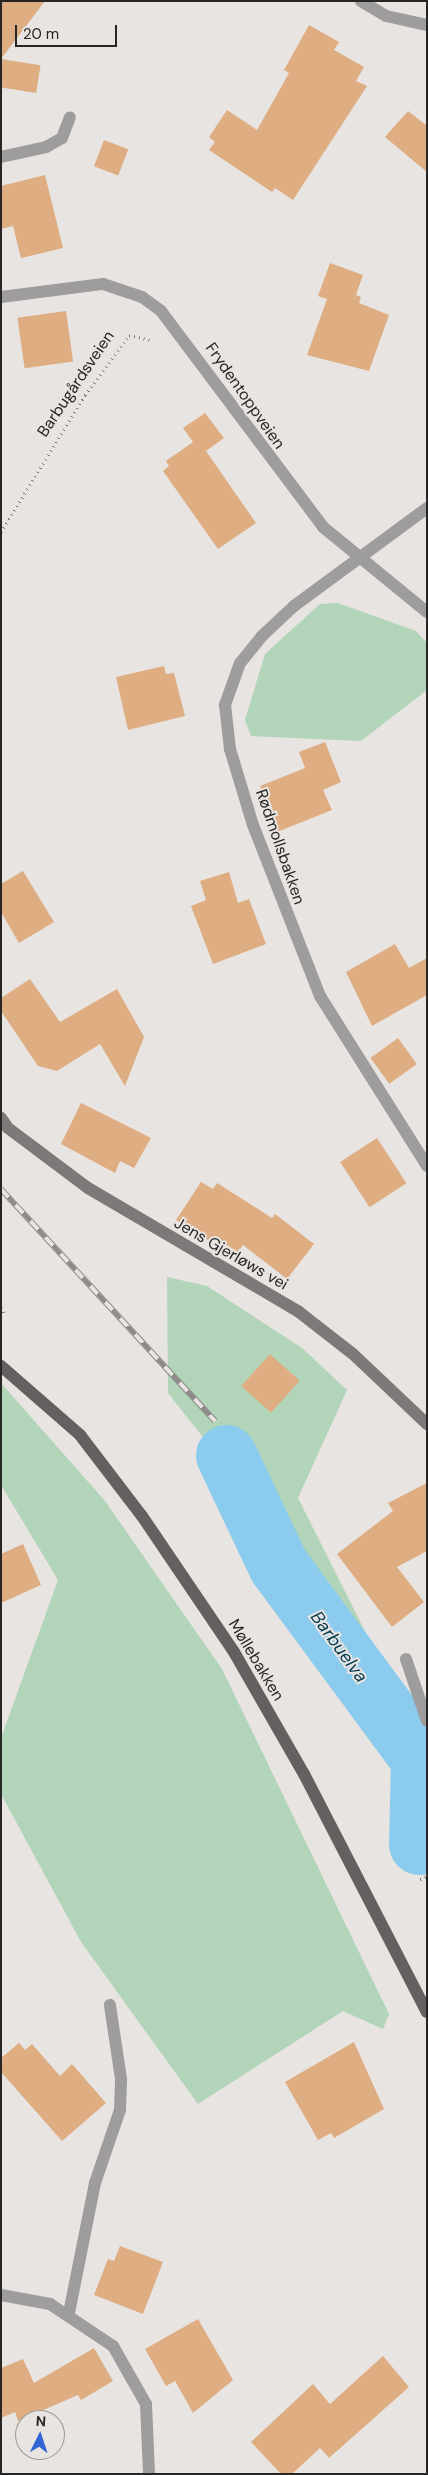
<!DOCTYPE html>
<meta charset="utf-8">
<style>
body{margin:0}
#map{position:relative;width:428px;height:2475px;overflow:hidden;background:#e8e4e1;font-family:"DM Sans",sans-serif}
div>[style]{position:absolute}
.green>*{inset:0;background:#b2d5ba}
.river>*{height:61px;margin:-30.5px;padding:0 30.5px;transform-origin:30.5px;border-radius:30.5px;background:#8bcbee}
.building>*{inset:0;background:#dead82;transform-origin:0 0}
.path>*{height:3px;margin-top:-1.5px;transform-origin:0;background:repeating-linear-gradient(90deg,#7e7c7a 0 1px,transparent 0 5px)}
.service>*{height:12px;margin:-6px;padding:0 6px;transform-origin:6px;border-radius:6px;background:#9e9c9c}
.minor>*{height:12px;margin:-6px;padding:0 6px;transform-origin:6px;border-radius:6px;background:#9e9c9c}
.secondary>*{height:12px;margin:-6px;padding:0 6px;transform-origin:6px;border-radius:6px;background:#7c7978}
.primary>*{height:12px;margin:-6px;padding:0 6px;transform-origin:6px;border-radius:6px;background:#646060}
.rail>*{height:5.5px;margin-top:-2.75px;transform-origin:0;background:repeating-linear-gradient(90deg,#e8e4e1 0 11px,#8d8a88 0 22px);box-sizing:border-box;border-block:1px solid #8d8a88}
span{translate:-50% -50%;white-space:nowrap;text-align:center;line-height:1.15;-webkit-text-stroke:4px #e8e4e1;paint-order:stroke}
.street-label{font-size:16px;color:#272625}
.water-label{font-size:18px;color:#033b53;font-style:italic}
.frame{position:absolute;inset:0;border:2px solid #272625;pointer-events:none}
.north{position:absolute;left:15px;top:2410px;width:50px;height:50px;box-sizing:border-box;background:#e8e4e1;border:1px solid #9b9896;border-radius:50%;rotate:4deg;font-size:14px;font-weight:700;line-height:20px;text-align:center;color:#272625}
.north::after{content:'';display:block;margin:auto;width:18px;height:22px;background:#3265d4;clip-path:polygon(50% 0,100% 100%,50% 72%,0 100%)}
.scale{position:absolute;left:15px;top:25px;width:102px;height:22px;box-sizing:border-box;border:2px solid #272625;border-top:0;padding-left:6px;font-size:15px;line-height:18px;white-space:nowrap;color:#272625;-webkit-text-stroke:4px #e8e4e1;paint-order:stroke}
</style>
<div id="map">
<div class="green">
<div style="clip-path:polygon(338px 603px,416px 631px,427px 643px,427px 690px,361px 741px,251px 736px,245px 720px,265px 654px,320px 604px)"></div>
<div style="clip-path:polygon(167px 1277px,207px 1286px,302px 1348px,347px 1390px,298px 1498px,380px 1661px,364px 1660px,292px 1550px,168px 1393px)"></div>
<div style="clip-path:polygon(1px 1383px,105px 1501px,222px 1669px,389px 2014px,383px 2029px,343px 2011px,198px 2104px,81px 1942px,1px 1794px,1px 1738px,58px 1580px,1px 1485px)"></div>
</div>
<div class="river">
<div style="left:226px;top:1455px;width:122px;rotate:64.7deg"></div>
<div style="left:278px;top:1565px;width:241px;rotate:53.6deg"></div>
<div style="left:421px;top:1759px;width:85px;rotate:91.3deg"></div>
</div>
<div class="building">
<div style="clip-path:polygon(1px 1px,45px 1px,1px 59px)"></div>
<div style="clip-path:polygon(309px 25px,339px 42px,334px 50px,364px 67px,356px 81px,367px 86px,293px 200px,275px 188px,272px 192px,209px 150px,215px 142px,209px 137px,227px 110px,257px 130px,289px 73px,284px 70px)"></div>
<div style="left:1px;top:59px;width:40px;height:28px;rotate:9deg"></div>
<div style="clip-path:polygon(408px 111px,427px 126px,427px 172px,385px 137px)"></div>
<div style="left:104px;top:140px;width:26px;height:28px;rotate:21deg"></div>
<div style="clip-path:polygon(45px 175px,63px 248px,21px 258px,13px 226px,1px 229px,1px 186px)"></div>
<div style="clip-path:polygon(330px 263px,363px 275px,356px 295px,361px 297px,359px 303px,389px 315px,369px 371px,307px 355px,327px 299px,318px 296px)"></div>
<div style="left:66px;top:311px;width:51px;height:49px;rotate:82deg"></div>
<div style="clip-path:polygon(205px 413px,224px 438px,206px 451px,256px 523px,218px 549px,163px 471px,169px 466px,166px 461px,193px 442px,183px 428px)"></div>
<div style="clip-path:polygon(164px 666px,166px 674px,174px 673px,185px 716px,128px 730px,116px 677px)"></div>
<div style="clip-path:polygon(325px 742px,341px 782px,323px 790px,332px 810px,277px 832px,260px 786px,305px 768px,299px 752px)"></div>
<div style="clip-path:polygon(23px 871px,54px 922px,19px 943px,1px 912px,1px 884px)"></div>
<div style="clip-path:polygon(229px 872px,238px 903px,249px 899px,266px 944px,213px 964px,191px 906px,206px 900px,200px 881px)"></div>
<div style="clip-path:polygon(395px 944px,409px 968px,427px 958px,427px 995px,372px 1026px,346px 972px)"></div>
<div style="clip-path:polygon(30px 979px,60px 1022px,117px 989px,144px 1037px,125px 1086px,100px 1044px,57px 1071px,38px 1066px,1px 1011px,1px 998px)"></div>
<div style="left:398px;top:1038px;width:32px;height:34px;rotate:54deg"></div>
<div style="clip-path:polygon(81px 1103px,151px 1138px,134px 1168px,120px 1161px,115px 1173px,61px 1144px)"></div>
<div style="left:377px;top:1138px;width:54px;height:44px;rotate:57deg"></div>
<div style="clip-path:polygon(201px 1182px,213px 1189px,217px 1183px,272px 1218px,275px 1214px,314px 1244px,287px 1279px,243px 1245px,238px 1252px,223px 1243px,220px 1248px,176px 1220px)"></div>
<div style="left:270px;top:1354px;width:40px;height:43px;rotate:42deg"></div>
<div style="clip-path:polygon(427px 1483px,427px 1551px,397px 1567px,424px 1602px,392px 1627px,337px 1554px,393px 1511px,388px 1503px)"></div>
<div style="clip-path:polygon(23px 1544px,41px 1585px,1px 1603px,1px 1554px)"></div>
<div style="clip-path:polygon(354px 2042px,384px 2109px,334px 2138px,331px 2133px,318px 2140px,285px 2082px)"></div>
<div style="clip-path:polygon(19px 2043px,25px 2050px,32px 2044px,60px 2076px,72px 2064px,106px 2103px,62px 2141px,1px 2072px,1px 2058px)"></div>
<div style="clip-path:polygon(120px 2246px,163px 2262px,143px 2314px,94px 2295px,108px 2259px,114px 2261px)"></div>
<div style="clip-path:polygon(198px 2319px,233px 2380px,193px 2413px,175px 2381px,166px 2386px,145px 2349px)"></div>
<div style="clip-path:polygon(94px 2348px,113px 2381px,81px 2400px,78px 2395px,18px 2421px,15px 2412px,1px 2418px,1px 2368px,23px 2359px,34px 2383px)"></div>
<div style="clip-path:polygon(383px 2356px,409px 2387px,329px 2458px,320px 2448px,292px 2474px,281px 2474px,251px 2442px,313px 2384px,330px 2404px)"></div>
</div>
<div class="path">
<div style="left:1px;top:532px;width:161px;rotate:-58.5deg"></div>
<div style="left:85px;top:395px;width:74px;rotate:-53.7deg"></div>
<div style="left:129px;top:335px;width:23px;rotate:13deg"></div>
<div style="left:1px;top:1307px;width:8px;rotate:67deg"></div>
<div style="left:420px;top:1879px;width:8px;rotate:-23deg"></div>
</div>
<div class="service">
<div style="left:69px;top:2313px;width:133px;rotate:-78.7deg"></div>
<div style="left:95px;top:2183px;width:77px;rotate:-71.1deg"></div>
<div style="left:120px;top:2110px;width:31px;rotate:-88deg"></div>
<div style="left:121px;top:2079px;width:75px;rotate:-98.5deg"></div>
</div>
<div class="minor">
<div style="left:361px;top:1px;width:29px;rotate:31deg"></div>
<div style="left:386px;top:16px;width:42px;rotate:12.4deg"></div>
<div style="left:1px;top:157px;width:46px;rotate:-12.5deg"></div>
<div style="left:46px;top:147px;width:18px;rotate:-29deg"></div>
<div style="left:62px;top:138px;width:22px;rotate:-69deg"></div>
<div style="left:1px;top:297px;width:103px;rotate:-7.3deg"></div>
<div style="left:103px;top:284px;width:41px;rotate:18.4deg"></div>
<div style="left:142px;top:297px;width:24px;rotate:36deg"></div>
<div style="left:161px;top:311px;width:270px;rotate:53.1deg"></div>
<div style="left:323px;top:527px;width:134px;rotate:39.3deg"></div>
<div style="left:427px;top:508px;width:165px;rotate:143.6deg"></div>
<div style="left:294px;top:606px;width:44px;rotate:136.8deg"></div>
<div style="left:262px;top:636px;width:35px;rotate:129deg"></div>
<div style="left:240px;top:663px;width:45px;rotate:109.7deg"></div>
<div style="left:225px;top:705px;width:44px;rotate:83.5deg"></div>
<div style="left:230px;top:749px;width:79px;rotate:73.2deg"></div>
<div style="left:253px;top:825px;width:184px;rotate:68.6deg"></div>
<div style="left:320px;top:996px;width:201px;rotate:57.8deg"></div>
<div style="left:406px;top:1659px;width:65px;rotate:71.3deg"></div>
<div style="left:1px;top:2295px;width:50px;rotate:10.4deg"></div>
<div style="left:50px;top:2304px;width:76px;rotate:33.7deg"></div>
<div style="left:113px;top:2346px;width:67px;rotate:60.4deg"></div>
<div style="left:146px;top:2404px;width:70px;rotate:87.5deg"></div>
</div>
<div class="secondary">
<div style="left:1px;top:1118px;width:12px;rotate:55deg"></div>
<div style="left:8px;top:1128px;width:100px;rotate:36.9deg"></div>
<div style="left:88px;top:1188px;width:245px;rotate:30.4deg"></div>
<div style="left:299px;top:1312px;width:68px;rotate:37.9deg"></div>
<div style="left:353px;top:1354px;width:102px;rotate:43.4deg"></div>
</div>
<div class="primary">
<div style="left:1px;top:1366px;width:105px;rotate:41.1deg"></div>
<div style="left:80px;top:1435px;width:102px;rotate:52.6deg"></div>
<div style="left:142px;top:1516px;width:164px;rotate:55.9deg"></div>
<div style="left:234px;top:1652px;width:141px;rotate:60.2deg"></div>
<div style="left:304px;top:1774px;width:268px;rotate:62.7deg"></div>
</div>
<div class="rail">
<div style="left:1px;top:1189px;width:316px;rotate:47.3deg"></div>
</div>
<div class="street-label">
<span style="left:76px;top:384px;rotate:-56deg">Barbugårdsveien</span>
<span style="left:245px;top:396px;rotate:55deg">Frydentoppveien</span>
<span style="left:280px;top:847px;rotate:71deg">Rødmollsbakken</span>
<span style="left:231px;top:1254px;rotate:30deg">Jens Gjerløws vei</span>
<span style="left:256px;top:1660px;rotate:59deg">Møllebakken</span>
</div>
<div class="water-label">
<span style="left:339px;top:1647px;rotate:54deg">Barbuelva</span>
</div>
<div class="frame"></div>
<div class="north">N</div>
<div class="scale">20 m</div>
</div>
